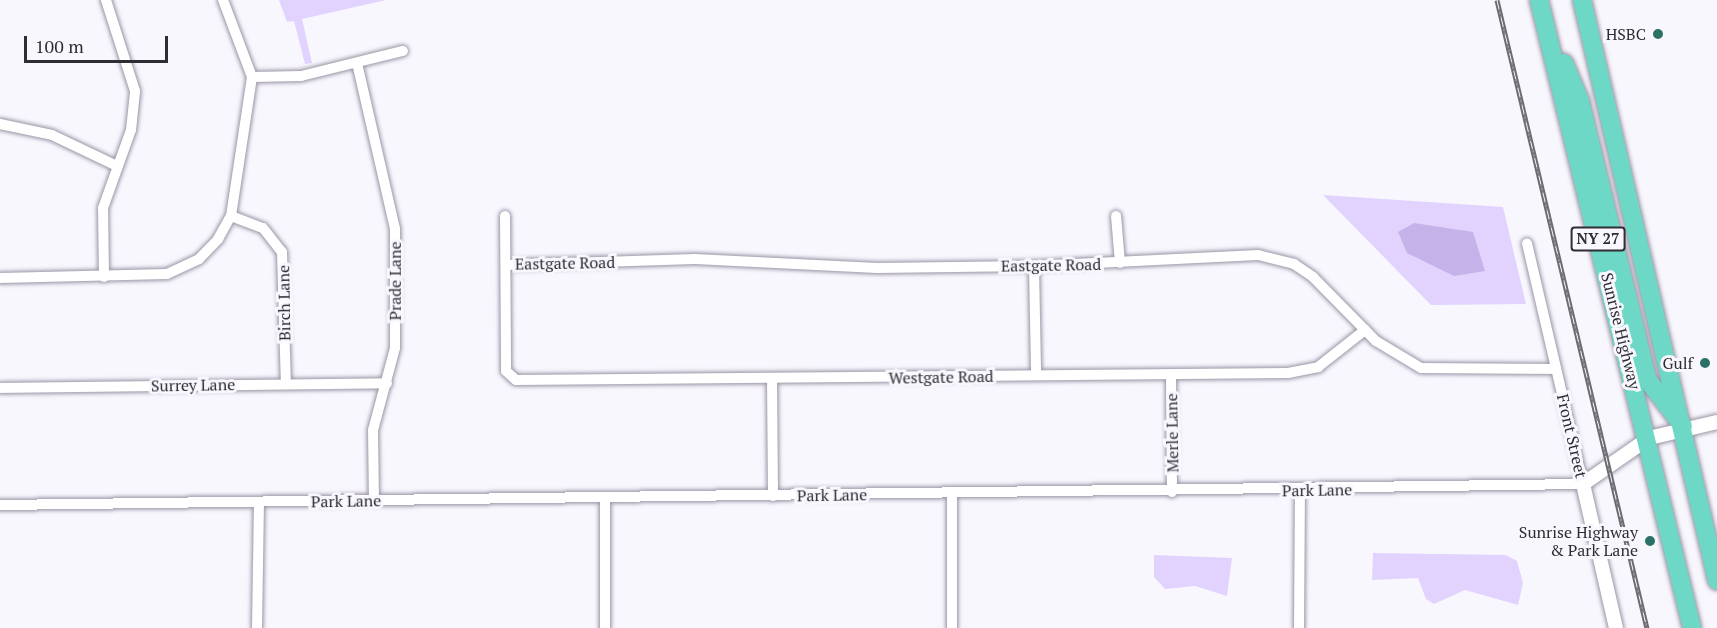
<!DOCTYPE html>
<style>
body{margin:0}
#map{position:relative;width:1717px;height:628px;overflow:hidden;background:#f9f7fe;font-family:"PT Serif",serif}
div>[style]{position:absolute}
.green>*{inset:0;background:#e1d3fd}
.water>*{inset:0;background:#c5b2e9}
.roads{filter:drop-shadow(0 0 2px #9b95a6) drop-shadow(0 0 2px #9b95a6)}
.minor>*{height:10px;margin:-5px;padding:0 5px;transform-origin:5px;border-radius:5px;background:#fff}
.tertiary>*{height:14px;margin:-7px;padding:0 7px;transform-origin:7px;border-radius:7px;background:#fff}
.trunk>*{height:18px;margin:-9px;padding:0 9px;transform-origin:9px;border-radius:9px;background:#6ed8c6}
.rail>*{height:5px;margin-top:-2.5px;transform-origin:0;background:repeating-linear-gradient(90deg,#f9f7fe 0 9px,#6d6b71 0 18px);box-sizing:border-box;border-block:2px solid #6d6b71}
.dots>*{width:16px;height:16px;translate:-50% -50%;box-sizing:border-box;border:3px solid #f9f7fe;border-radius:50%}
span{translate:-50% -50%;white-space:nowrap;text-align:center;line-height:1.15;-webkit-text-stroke:6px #f9f7fe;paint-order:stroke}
.shield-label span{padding:2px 4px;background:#f9f7fe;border:2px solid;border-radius:4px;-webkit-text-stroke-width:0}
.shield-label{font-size:15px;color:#2f2d33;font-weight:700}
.poi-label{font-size:16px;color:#2f2d33}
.right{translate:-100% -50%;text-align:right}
.street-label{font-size:16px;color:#2f2d33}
.scale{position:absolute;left:24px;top:36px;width:144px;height:27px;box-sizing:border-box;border:3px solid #2f2d33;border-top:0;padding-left:8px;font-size:18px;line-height:21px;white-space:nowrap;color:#2f2d33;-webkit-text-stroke:4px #f9f7fe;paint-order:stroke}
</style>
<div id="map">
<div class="green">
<div style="clip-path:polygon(279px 0,386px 0,302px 19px,312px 63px,305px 64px,294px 21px,287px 22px)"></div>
<div style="clip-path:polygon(1323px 195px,1503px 207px,1526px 304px,1431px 305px)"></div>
<div style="clip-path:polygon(1373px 553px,1506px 555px,1517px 561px,1523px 583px,1518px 605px,1465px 590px,1434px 604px,1426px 599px,1418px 578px,1372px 580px)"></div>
<div style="clip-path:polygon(1154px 555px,1232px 558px,1227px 596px,1195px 586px,1165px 589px,1154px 577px)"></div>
</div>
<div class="water">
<div style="clip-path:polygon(1414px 223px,1473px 232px,1485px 271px,1454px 276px,1407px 253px,1398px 232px)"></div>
</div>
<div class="roads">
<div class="minor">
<div style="left:357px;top:63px;width:170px;rotate:77.1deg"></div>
<div style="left:395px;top:229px;width:119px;rotate:90deg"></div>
<div style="left:395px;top:348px;width:85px;rotate:105deg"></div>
<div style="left:373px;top:430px;width:71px;rotate:89.2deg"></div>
<div style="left:252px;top:77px;width:49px;rotate:-1.2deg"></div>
<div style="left:301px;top:76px;width:105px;rotate:-13.8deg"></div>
<div style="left:0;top:124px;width:53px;rotate:11.9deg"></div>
<div style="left:52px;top:135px;width:72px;rotate:25.5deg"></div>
<div style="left:231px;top:216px;width:34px;rotate:21deg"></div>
<div style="left:263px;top:228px;width:31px;rotate:52deg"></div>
<div style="left:282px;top:252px;width:132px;rotate:88.3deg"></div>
<div style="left:505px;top:216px;width:155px;rotate:89.6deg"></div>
<div style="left:506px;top:371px;width:13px;rotate:42deg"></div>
<div style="left:516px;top:380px;width:772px;rotate:-0.52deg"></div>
<div style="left:1288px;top:373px;width:31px;rotate:-11deg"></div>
<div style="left:1318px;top:367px;width:60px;rotate:-38.2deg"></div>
<div style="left:1116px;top:216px;width:47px;rotate:85.1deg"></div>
<div style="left:506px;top:265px;width:189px;rotate:-1.8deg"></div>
<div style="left:695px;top:259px;width:182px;rotate:2.8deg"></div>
<div style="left:877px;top:268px;width:157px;rotate:-0.7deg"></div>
<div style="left:1034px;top:266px;width:224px;rotate:-2.8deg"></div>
<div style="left:1258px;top:255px;width:37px;rotate:14deg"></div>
<div style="left:1294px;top:264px;width:23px;rotate:34deg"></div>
<div style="left:1313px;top:277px;width:90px;rotate:45.5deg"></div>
<div style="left:1376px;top:341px;width:52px;rotate:31deg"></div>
<div style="left:1421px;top:368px;width:135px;rotate:0.4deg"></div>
<div style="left:1034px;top:266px;width:109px;rotate:88.9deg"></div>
<div style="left:104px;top:277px;width:69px;rotate:-90.8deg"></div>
<div style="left:103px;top:208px;width:83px;rotate:-70.3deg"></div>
<div style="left:131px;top:130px;width:39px;rotate:-84deg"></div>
<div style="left:135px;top:91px;width:96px;rotate:-107.7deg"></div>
<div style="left:0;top:278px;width:167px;rotate:-1.4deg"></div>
<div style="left:167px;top:274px;width:35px;rotate:-25deg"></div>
<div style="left:199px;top:259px;width:28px;rotate:-46deg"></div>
<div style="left:218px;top:239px;width:26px;rotate:-61deg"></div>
<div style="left:231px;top:216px;width:141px;rotate:-81.4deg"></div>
<div style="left:252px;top:77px;width:82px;rotate:-110.6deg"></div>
<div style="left:1171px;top:374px;width:118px;rotate:89.5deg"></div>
<div style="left:772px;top:379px;width:117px;rotate:89.5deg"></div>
<div style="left:0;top:388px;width:387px;rotate:-0.7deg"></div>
<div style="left:605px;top:498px;width:130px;rotate:90deg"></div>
<div style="left:0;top:505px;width:1583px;rotate:-0.76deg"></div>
<div style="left:1583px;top:484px;width:247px;rotate:-103.1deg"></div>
<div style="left:257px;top:628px;width:126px;rotate:-89.1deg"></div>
<div style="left:952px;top:628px;width:134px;rotate:-90deg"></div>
<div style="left:1299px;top:628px;width:138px;rotate:-89.6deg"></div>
</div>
<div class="tertiary">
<div style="left:1616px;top:628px;width:148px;rotate:-102.9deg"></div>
<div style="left:1583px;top:484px;width:80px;rotate:-34.9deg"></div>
<div style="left:1649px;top:438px;width:70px;rotate:-13.2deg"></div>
</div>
<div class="trunk">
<div style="left:1539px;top:0;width:646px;rotate:76.31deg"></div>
<div style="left:1582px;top:0;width:596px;rotate:76.9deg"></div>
<div style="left:1564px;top:63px;width:41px;rotate:67.2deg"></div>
<div style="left:1580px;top:101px;width:286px;rotate:76.4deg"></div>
<div style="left:1647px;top:379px;width:59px;rotate:52.5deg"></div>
</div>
</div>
<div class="rail">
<div style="left:1497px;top:0;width:646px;rotate:76.57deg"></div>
</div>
<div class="dots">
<div style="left:1658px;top:34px;background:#2c7165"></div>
<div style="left:1705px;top:363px;background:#2c7165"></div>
<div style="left:1650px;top:541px;background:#2c7165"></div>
</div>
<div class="shield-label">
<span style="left:1598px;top:239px">NY 27</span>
</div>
<div class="poi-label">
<span class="right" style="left:1646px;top:34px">HSBC</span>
<span class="right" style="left:1693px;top:363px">Gulf</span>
<span class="right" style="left:1638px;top:541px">Sunrise Highway<br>&amp; Park Lane</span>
</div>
<div class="street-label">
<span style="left:565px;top:263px;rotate:-1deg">Eastgate Road</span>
<span style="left:1051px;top:265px;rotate:-1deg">Eastgate Road</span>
<span style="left:395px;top:281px;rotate:-90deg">Prade Lane</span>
<span style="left:284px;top:303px;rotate:-91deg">Birch Lane</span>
<span style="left:1621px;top:331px;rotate:76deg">Sunrise Highway</span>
<span style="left:941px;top:377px;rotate:-1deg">Westgate Road</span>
<span style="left:193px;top:385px;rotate:-1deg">Surrey Lane</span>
<span style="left:1172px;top:433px;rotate:-91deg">Merle Lane</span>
<span style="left:1572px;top:436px;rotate:77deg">Front Street</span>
<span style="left:1317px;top:490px;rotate:-1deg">Park Lane</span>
<span style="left:832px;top:495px;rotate:-1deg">Park Lane</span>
<span style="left:346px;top:501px;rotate:-1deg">Park Lane</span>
</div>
<div class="scale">100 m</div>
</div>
